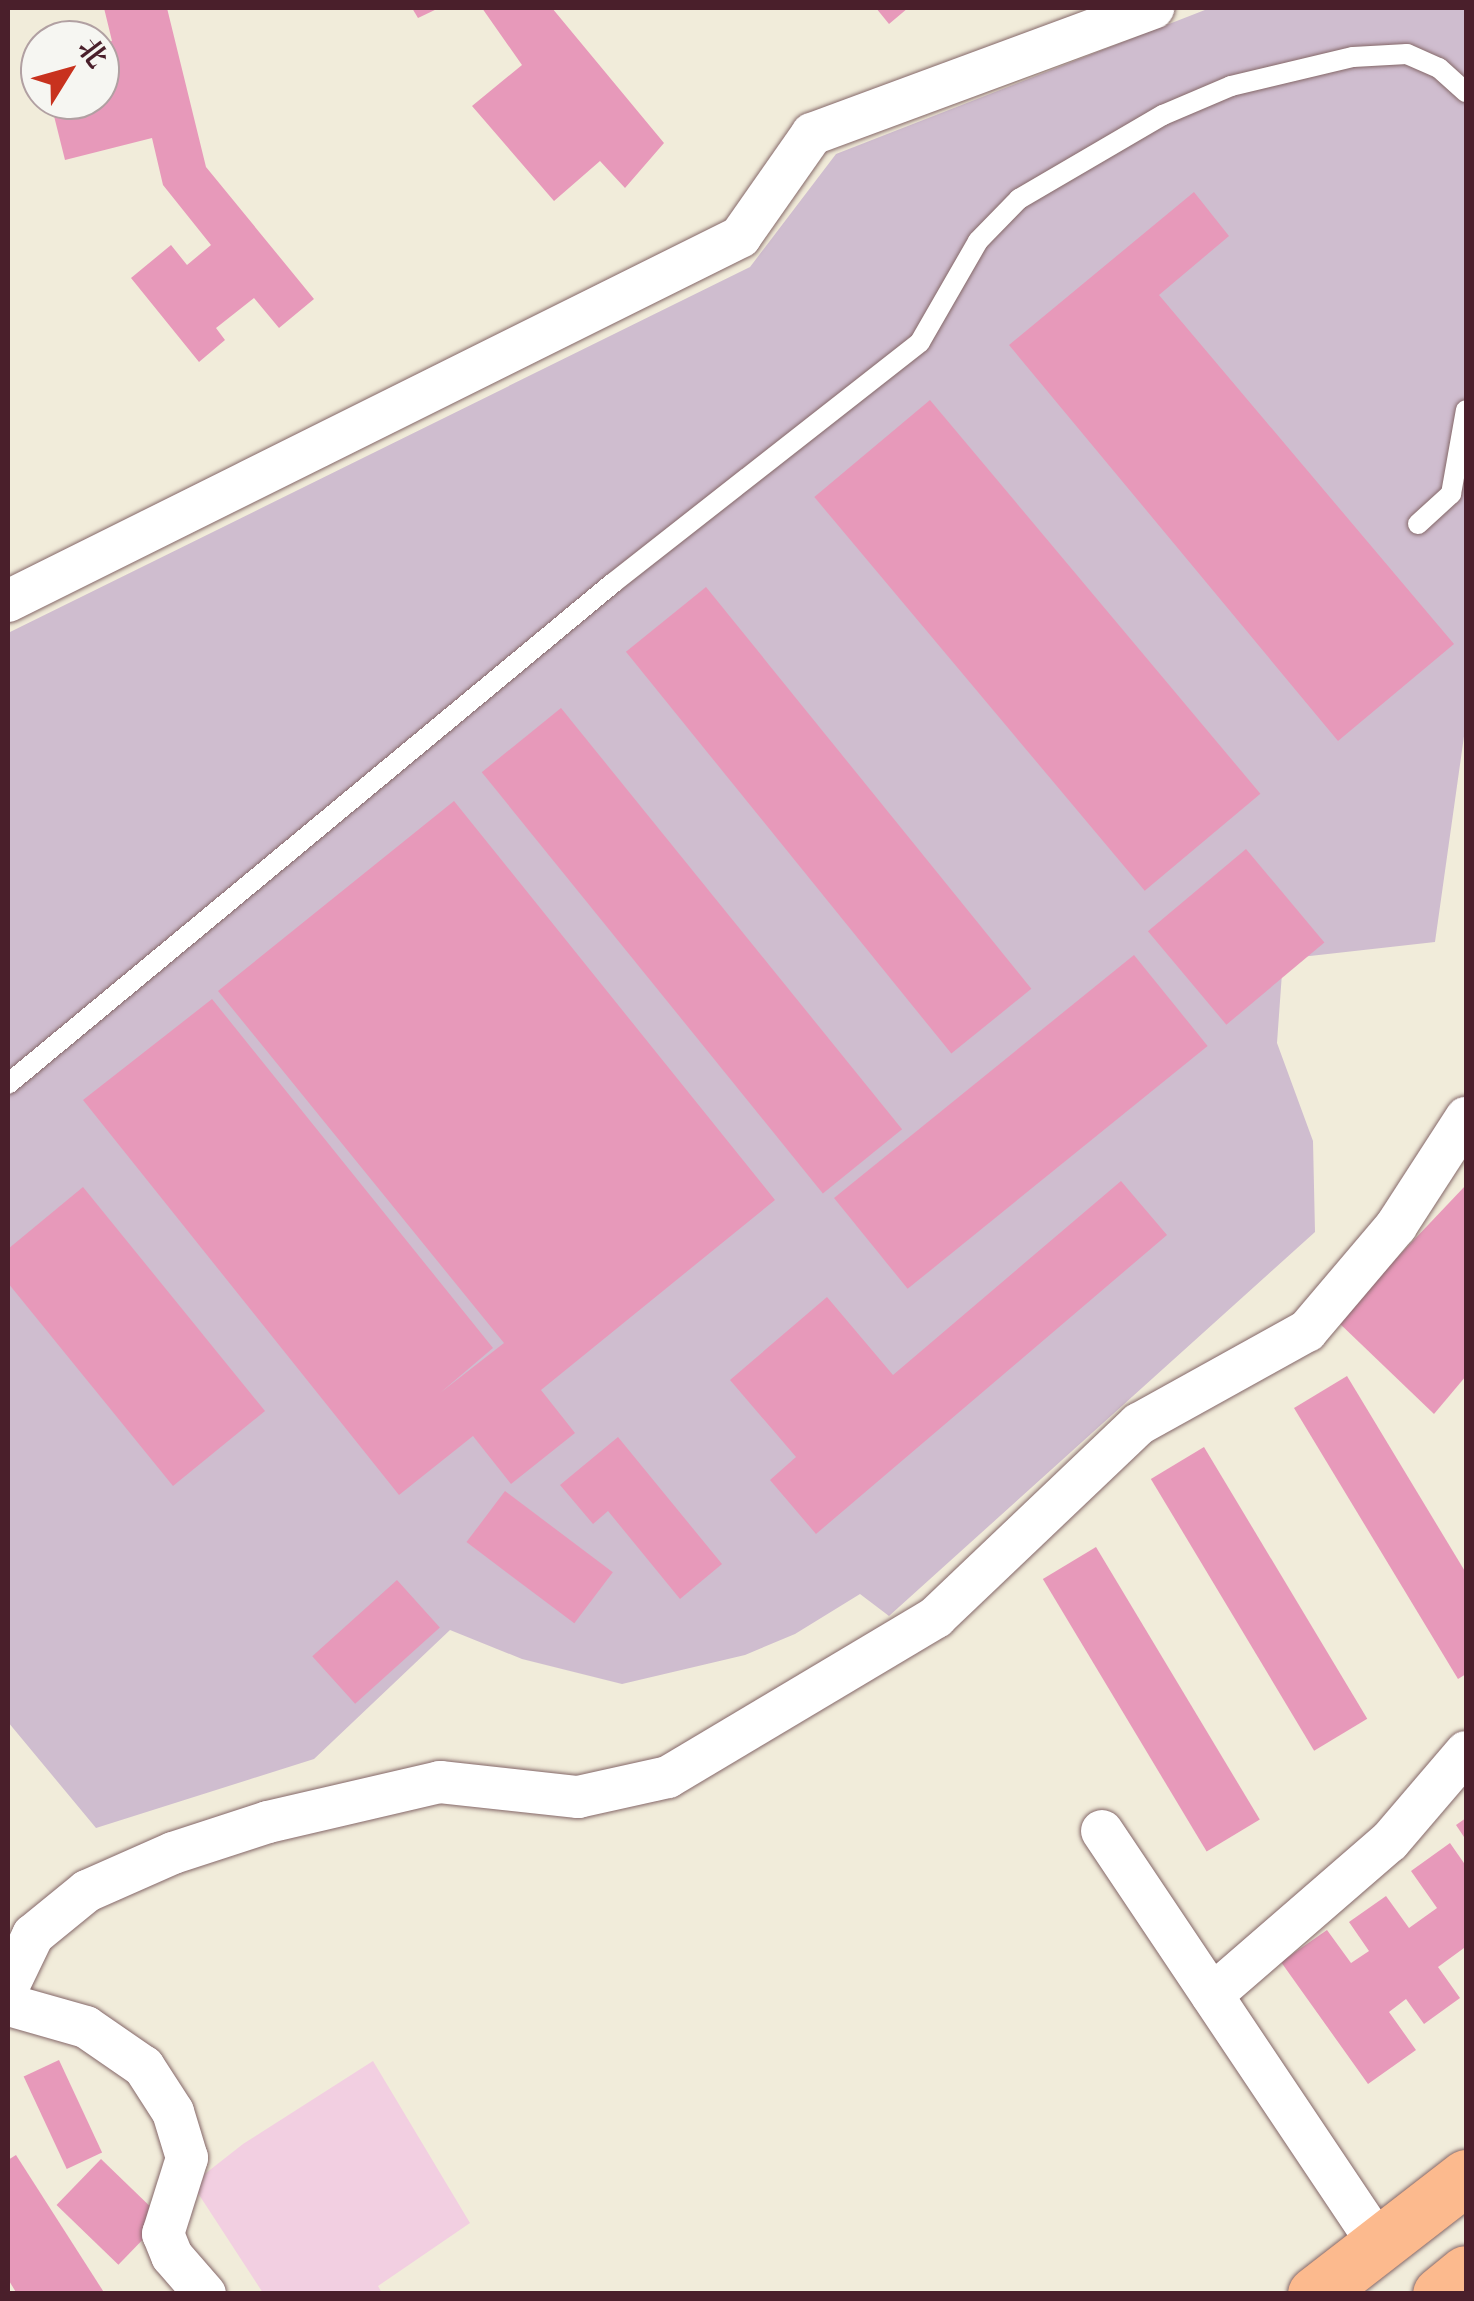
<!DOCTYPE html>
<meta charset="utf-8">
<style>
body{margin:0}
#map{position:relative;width:1474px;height:2301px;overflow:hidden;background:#f1ecda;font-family:Alegreya,"Noto Serif SC",serif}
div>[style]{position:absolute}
.built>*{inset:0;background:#f2cfe1}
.industrial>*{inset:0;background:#cfbdcf}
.building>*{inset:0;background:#e799ba;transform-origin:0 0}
.roads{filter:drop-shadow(0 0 2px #846768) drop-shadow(0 0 2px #846768)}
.lane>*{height:20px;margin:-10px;padding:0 10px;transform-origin:10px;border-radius:10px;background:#fff}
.street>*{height:42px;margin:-21px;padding:0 21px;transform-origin:21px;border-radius:21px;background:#fff}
.primary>*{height:55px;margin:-27.5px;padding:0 27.5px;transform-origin:27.5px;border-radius:27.5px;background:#fcba8e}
span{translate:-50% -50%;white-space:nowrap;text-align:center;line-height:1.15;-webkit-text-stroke:8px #f6f6f2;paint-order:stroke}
.frame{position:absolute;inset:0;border:10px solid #4a1f2b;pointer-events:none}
.north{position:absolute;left:20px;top:20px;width:100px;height:100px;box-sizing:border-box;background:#f6f6f2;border:2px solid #b1a0a2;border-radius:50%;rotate:53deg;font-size:28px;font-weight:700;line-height:40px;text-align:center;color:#4a1f2b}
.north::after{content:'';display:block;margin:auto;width:35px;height:45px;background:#c8321e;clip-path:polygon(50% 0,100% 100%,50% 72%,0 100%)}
</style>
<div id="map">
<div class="built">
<div style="clip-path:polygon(373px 2061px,470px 2223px,378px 2286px,382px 2293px,263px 2293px,192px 2184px,243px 2144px)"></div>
</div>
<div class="industrial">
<div style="clip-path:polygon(1210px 8px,1466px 8px,1466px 722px,1435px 942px,1283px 959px,1277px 1043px,1313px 1141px,1315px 1232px,889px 1616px,860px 1594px,795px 1634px,745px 1655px,622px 1684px,522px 1659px,450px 1630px,314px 1759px,96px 1828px,8px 1722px,8px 633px,750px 267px,836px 154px)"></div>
</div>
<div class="building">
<div style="clip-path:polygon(104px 8px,167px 8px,206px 167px,314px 299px,279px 328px,254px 298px,216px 328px,225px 340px,199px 362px,131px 278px,171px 245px,187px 265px,211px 245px,163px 185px,152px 138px,65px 160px,50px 100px,100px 100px,100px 44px,112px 41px)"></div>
<div style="clip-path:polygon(412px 8px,439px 8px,418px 18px)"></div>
<div style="clip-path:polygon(482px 8px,552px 8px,664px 143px,625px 188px,600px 161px,554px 201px,472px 106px,522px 65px)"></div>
<div style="clip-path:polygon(876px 8px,908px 8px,889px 24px)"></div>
<div style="clip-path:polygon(1194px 192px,1229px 236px,1159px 295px,1454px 644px,1338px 741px,1009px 345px)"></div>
<div style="left:930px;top:400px;width:514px;height:151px;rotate:50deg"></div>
<div style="left:706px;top:587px;width:517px;height:103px;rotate:51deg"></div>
<div style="left:561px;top:708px;width:542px;height:102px;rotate:51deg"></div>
<div style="clip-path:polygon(454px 801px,775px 1200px,541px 1390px,575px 1433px,511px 1484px,473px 1436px,399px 1495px,83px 1100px,212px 999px,493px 1348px,440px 1393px,504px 1343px,218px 991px)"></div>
<div style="left:1246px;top:849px;width:122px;height:128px;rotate:50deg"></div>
<div style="left:1134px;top:955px;width:117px;height:386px;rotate:51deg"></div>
<div style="clip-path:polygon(1121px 1181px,1167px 1235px,816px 1534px,770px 1480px,796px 1457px,730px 1380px,827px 1297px,893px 1375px)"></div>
<div style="clip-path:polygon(1466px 1185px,1466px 1376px,1434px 1414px,1337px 1321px)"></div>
<div style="clip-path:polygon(83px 1187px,265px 1411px,173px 1486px,8px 1283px,8px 1249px)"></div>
<div style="clip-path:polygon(1347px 1376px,1466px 1573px,1466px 1674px,1458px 1679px,1294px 1408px)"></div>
<div style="clip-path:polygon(618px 1437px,722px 1564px,680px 1599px,608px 1511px,593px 1524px,560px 1485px)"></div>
<div style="left:1204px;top:1447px;width:317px;height:62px;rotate:59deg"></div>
<div style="left:505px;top:1491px;width:135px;height:64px;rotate:37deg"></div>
<div style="left:1096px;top:1547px;width:318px;height:62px;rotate:59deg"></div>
<div style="left:397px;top:1580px;width:64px;height:114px;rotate:48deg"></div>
<div style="clip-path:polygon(1466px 1818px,1466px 1840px,1456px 1825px)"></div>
<div style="clip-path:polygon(1450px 1843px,1466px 1866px,1466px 1951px,1464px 1948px,1438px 1967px,1460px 1998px,1424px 2024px,1406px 1999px,1389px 2012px,1416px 2050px,1368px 2084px,1281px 1962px,1327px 1930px,1351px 1963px,1369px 1951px,1349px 1922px,1386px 1896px,1409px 1928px,1437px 1908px,1411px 1871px)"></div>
<div style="left:59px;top:2060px;width:102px;height:39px;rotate:65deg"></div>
<div style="clip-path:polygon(16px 2155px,105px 2294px,17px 2294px,8px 2279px,8px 2160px)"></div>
<div style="left:101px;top:2159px;width:86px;height:64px;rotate:44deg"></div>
</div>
<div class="roads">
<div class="lane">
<div style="left:1418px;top:524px;width:45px;rotate:-42.3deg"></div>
<div style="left:1451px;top:494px;width:85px;rotate:-79.9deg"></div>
<div style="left:8px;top:1084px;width:786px;rotate:-39.63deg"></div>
<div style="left:613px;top:583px;width:390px;rotate:-38.1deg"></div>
<div style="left:920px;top:342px;width:116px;rotate:-60.1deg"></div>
<div style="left:978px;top:241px;width:59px;rotate:-45.7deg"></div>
<div style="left:1019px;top:199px;width:167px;rotate:-30.3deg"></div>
<div style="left:1163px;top:115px;width:74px;rotate:-23.1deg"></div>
<div style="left:1231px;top:86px;width:125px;rotate:-13.4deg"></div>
<div style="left:1353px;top:57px;width:54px;rotate:-3.2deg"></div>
<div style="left:1407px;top:54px;width:35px;rotate:24deg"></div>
<div style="left:1439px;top:68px;width:36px;rotate:42deg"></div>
</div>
<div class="street">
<div style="left:8px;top:601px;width:818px;rotate:-26.44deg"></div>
<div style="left:740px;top:237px;width:126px;rotate:-55deg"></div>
<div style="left:812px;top:134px;width:364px;rotate:-20.3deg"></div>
<div style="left:1102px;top:1831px;width:497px;rotate:56.2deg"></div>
<div style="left:1212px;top:1995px;width:235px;rotate:-40.9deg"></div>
<div style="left:1390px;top:1841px;width:117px;rotate:-49.5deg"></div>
<div style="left:205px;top:2294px;width:50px;rotate:-131deg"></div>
<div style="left:172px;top:2256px;width:24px;rotate:-112deg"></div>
<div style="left:163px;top:2234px;width:80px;rotate:-72.5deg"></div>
<div style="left:187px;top:2158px;width:48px;rotate:-106.9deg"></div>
<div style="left:173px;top:2112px;width:54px;rotate:-122.8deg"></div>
<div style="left:144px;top:2067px;width:70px;rotate:-145.4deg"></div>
<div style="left:86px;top:2027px;width:80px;rotate:-164.1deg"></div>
<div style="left:9px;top:2005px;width:18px;rotate:-93deg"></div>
<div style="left:8px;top:1987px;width:58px;rotate:-64.3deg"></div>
<div style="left:33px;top:1935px;width:70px;rotate:-39.2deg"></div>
<div style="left:87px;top:1891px;width:94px;rotate:-23.8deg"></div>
<div style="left:173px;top:1853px;width:100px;rotate:-18.1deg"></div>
<div style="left:268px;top:1822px;width:177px;rotate:-13.1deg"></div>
<div style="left:440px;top:1782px;width:139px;rotate:6.2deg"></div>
<div style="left:578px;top:1797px;width:92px;rotate:-12.5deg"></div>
<div style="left:668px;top:1777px;width:312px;rotate:-30.8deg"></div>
<div style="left:936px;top:1617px;width:280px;rotate:-43.6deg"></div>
<div style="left:1139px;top:1424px;width:192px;rotate:-29deg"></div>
<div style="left:1307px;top:1331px;width:138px;rotate:-49.7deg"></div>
<div style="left:1396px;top:1226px;width:129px;rotate:-57.1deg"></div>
</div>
<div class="primary">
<div style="left:1315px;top:2294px;width:191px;rotate:-37.8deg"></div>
<div style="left:1440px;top:2294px;width:33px;rotate:-39deg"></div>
</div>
</div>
<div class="frame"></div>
<div class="north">北</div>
</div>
